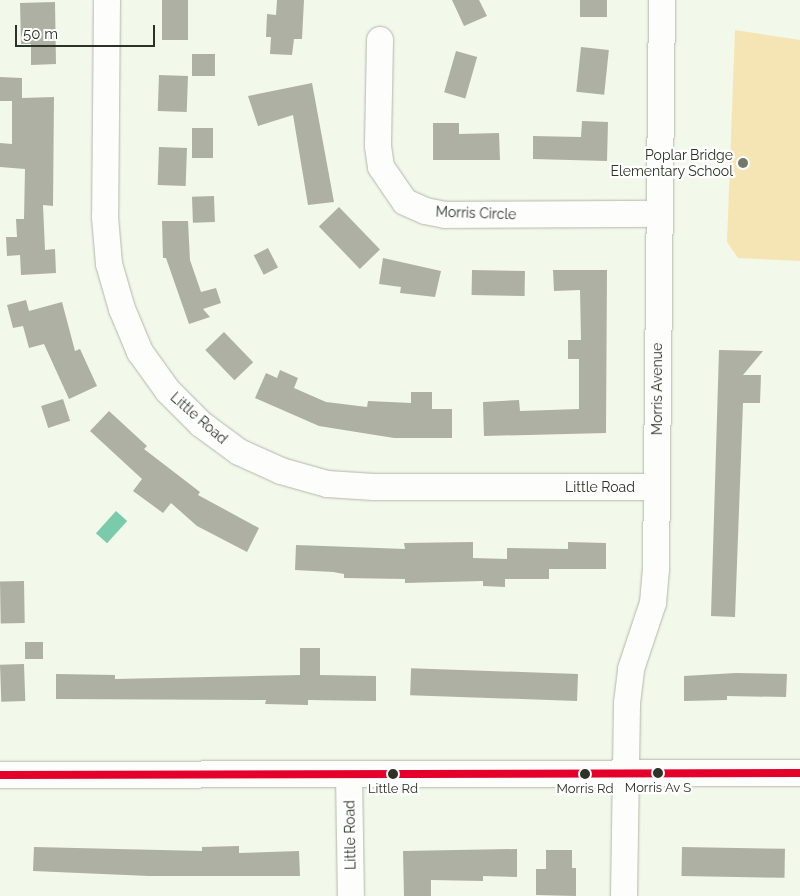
<!DOCTYPE html>
<style>
body{margin:0}
#map{position:relative;width:800px;height:896px;overflow:hidden;background:#f2f8ea;font-family:Raleway,sans-serif}
div>[style]{position:absolute}
.green>*{inset:0;background:#f5e5b5}
.water>*{inset:0;background:#7acbac;transform-origin:0 0}
.building>*{inset:0;background:#aeb0a4;transform-origin:0 0}
.roads{filter:drop-shadow(0 0 1px #b2b7ab) drop-shadow(0 0 1px #b2b7ab)}
.minor>*{height:26px;margin:-13px;padding:0 13px;transform-origin:13px;border-radius:13px;background:#fdfefc}
.bus-1>*{height:8px;margin:-4px;padding:0 4px;transform-origin:4px;border-radius:4px;background:#e4002b}
.dots>*{width:14px;height:14px;translate:-50% -50%;box-sizing:border-box;border:2px solid #fff;border-radius:50%}
span{translate:-50% -50%;white-space:nowrap;text-align:center;line-height:1.15;-webkit-text-stroke:4.5px #fff;paint-order:stroke}
.bus-label{font-size:13px;color:#2c3225}
.poi-label{font-size:14px;color:#2c3225}
.right{translate:-100% -50%;text-align:right}
.street-label{font-size:14px;color:#2c3225}
.scale{position:absolute;left:15px;top:25px;width:140px;height:22px;box-sizing:border-box;border:2px solid #2c3225;border-top:0;padding-left:6px;font-size:15px;line-height:18px;white-space:nowrap;color:#2c3225;-webkit-text-stroke:4px #fff;paint-order:stroke}
</style>
<div id="map">
<div class="green">
<div style="clip-path:polygon(735px 30px,800px 40px,800px 261px,738px 258px,727px 242px)"></div>
</div>
<div class="water">
<div style="left:116px;top:511px;width:15px;height:30px;rotate:42deg"></div>
</div>
<div class="building">
<div style="left:162px;top:0;width:26px;height:40px"></div>
<div style="clip-path:polygon(277px 0,304px 0,302px 39px,294px 39px,292px 55px,270px 54px,271px 37px,266px 37px,267px 14px,276px 15px)"></div>
<div style="clip-path:polygon(452px 0,479px 0,487px 16px,464px 26px)"></div>
<div style="left:580px;top:0;width:27px;height:17px"></div>
<div style="clip-path:polygon(55px 2px,56px 64px,31px 65px,31px 44px,21px 44px,20px 3px)"></div>
<div style="left:581px;top:47px;width:28px;height:45px;rotate:6deg"></div>
<div style="left:456px;top:51px;width:22px;height:43px;rotate:16deg"></div>
<div style="left:192px;top:54px;width:23px;height:22px"></div>
<div style="left:159px;top:75px;width:29px;height:36px;rotate:2deg"></div>
<div style="clip-path:polygon(0 77px,22px 78px,22px 98px,54px 97px,53px 206px,43px 205px,45px 250px,55px 249px,56px 273px,21px 275px,20px 255px,7px 256px,6px 237px,17px 237px,16px 219px,24px 219px,25px 169px,0 167px,0 143px,12px 144px,12px 101px,0 101px)"></div>
<div style="clip-path:polygon(312px 83px,334px 202px,308px 205px,293px 115px,258px 126px,248px 96px)"></div>
<div style="clip-path:polygon(582px 121px,608px 122px,607px 161px,533px 159px,533px 136px,581px 137px)"></div>
<div style="clip-path:polygon(433px 123px,459px 123px,459px 134px,499px 133px,500px 160px,433px 160px)"></div>
<div style="left:192px;top:128px;width:21px;height:30px"></div>
<div style="left:159px;top:147px;width:28px;height:38px;rotate:2deg"></div>
<div style="left:214px;top:196px;width:26px;height:22px;rotate:88deg"></div>
<div style="left:339px;top:207px;width:59px;height:28px;rotate:46deg"></div>
<div style="clip-path:polygon(162px 221px,188px 221px,190px 260px,201px 292px,216px 288px,221px 303px,203px 309px,210px 317px,189px 324px,166px 258px,163px 258px)"></div>
<div style="left:268px;top:248px;width:22px;height:16px;rotate:63deg"></div>
<div style="clip-path:polygon(383px 258px,441px 271px,435px 297px,400px 293px,401px 287px,379px 284px)"></div>
<div style="left:472px;top:270px;width:53px;height:25px;rotate:1deg"></div>
<div style="clip-path:polygon(553px 270px,607px 270px,606px 433px,484px 436px,483px 402px,519px 400px,520px 411px,579px 409px,579px 359px,568px 359px,568px 340px,581px 340px,580px 290px,554px 291px)"></div>
<div style="clip-path:polygon(26px 300px,29px 311px,62px 302px,75px 351px,80px 349px,97px 386px,69px 399px,44px 344px,29px 348px,23px 326px,13px 328px,7px 305px)"></div>
<div style="left:224px;top:332px;width:42px;height:26px;rotate:46deg"></div>
<div style="clip-path:polygon(719px 350px,763px 351px,743px 375px,761px 375px,760px 403px,743px 403px,735px 617px,711px 616px)"></div>
<div style="clip-path:polygon(280px 370px,298px 378px,294px 388px,326px 402px,367px 407px,368px 401px,411px 403px,411px 392px,432px 392px,432px 409px,452px 409px,452px 438px,394px 438px,319px 426px,255px 398px,266px 373px,277px 378px)"></div>
<div style="left:63px;top:399px;width:23px;height:23px;rotate:72deg"></div>
<div style="clip-path:polygon(109px 411px,147px 446px,144px 449px,200px 492px,198px 495px,259px 528px,247px 552px,197px 526px,171px 503px,163px 513px,133px 491px,142px 479px,90px 431px)"></div>
<div style="clip-path:polygon(473px 542px,473px 558px,507px 559px,507px 548px,568px 549px,568px 542px,606px 543px,606px 569px,549px 569px,549px 579px,505px 579px,505px 587px,483px 586px,483px 581px,405px 583px,405px 579px,344px 578px,344px 574px,333px 572px,295px 570px,296px 545px,405px 549px,404px 543px)"></div>
<div style="left:24px;top:581px;width:42px;height:24px;rotate:89deg"></div>
<div style="left:25px;top:642px;width:18px;height:17px"></div>
<div style="clip-path:polygon(300px 648px,320px 648px,320px 675px,376px 676px,376px 701px,308px 700px,308px 705px,265px 704px,266px 700px,56px 699px,56px 674px,115px 675px,115px 679px,300px 675px)"></div>
<div style="left:24px;top:664px;width:37px;height:24px;rotate:88deg"></div>
<div style="clip-path:polygon(736px 673px,787px 674px,786px 697px,727px 696px,727px 700px,684px 701px,684px 676px)"></div>
<div style="left:578px;top:674px;width:27px;height:167px;rotate:92deg"></div>
<div style="clip-path:polygon(239px 846px,239px 853px,299px 851px,300px 876px,149px 876px,33px 871px,34px 847px,202px 851px,202px 847px)"></div>
<div style="left:682px;top:847px;width:103px;height:29px;rotate:1deg"></div>
<div style="clip-path:polygon(517px 849px,517px 877px,483px 876px,483px 881px,431px 880px,431px 896px,404px 896px,403px 851px)"></div>
<div style="clip-path:polygon(546px 850px,572px 850px,572px 868px,576px 868px,576px 896px,536px 895px,536px 869px,546px 869px)"></div>
</div>
<div class="roads">
<div class="minor">
<div style="left:107px;top:0;width:217px;rotate:90.5deg"></div>
<div style="left:105px;top:217px;width:47px;rotate:85.1deg"></div>
<div style="left:109px;top:264px;width:47px;rotate:73.9deg"></div>
<div style="left:122px;top:309px;width:47px;rotate:67.3deg"></div>
<div style="left:140px;top:352px;width:48px;rotate:54.3deg"></div>
<div style="left:168px;top:391px;width:47px;rotate:45deg"></div>
<div style="left:201px;top:424px;width:47px;rotate:36.4deg"></div>
<div style="left:239px;top:452px;width:46px;rotate:24.3deg"></div>
<div style="left:281px;top:471px;width:48px;rotate:15.8deg"></div>
<div style="left:327px;top:484px;width:47px;rotate:3.7deg"></div>
<div style="left:374px;top:487px;width:283px"></div>
<div style="left:380px;top:40px;width:106px;rotate:91.1deg"></div>
<div style="left:378px;top:146px;width:21px;rotate:82deg"></div>
<div style="left:381px;top:167px;width:42px;rotate:55.6deg"></div>
<div style="left:405px;top:202px;width:22px;rotate:24deg"></div>
<div style="left:425px;top:211px;width:20px;rotate:11deg"></div>
<div style="left:445px;top:215px;width:214px;rotate:-0.3deg"></div>
<div style="left:349px;top:774px;width:122px;rotate:89.1deg"></div>
<div style="left:0;top:775px;width:800px;rotate:-0.14deg"></div>
<div style="left:624px;top:896px;width:193px;rotate:-89.1deg"></div>
<div style="left:627px;top:703px;width:34px;rotate:-83deg"></div>
<div style="left:631px;top:669px;width:70px;rotate:-71.6deg"></div>
<div style="left:653px;top:603px;width:33px;rotate:-85deg"></div>
<div style="left:656px;top:570px;width:570px;rotate:-89.4deg"></div>
</div>
</div>
<div class="bus-1">
<div style="left:0;top:775px;width:800px;rotate:-0.14deg"></div>
</div>
<div class="dots">
<div style="left:743px;top:163px;background:#71776a"></div>
<div style="left:658px;top:773px;background:#2c3225"></div>
<div style="left:393px;top:774px;background:#2c3225"></div>
<div style="left:585px;top:774px;background:#2c3225"></div>
</div>
<div class="bus-label">
<span style="left:658px;top:788px">Morris Av S</span>
<span style="left:393px;top:789px">Little Rd</span>
<span style="left:585px;top:789px">Morris Rd</span>
</div>
<div class="poi-label">
<span class="right" style="left:733px;top:163px">Poplar Bridge<br>Elementary School</span>
</div>
<div class="street-label">
<span style="left:476px;top:213px;rotate:2deg">Morris Circle</span>
<span style="left:657px;top:389px;rotate:-90deg">Morris Avenue</span>
<span style="left:199px;top:418px;rotate:41deg">Little Road</span>
<span style="left:600px;top:487px">Little Road</span>
<span style="left:350px;top:835px;rotate:-91deg">Little Road</span>
</div>
<div class="scale">50 m</div>
</div>
